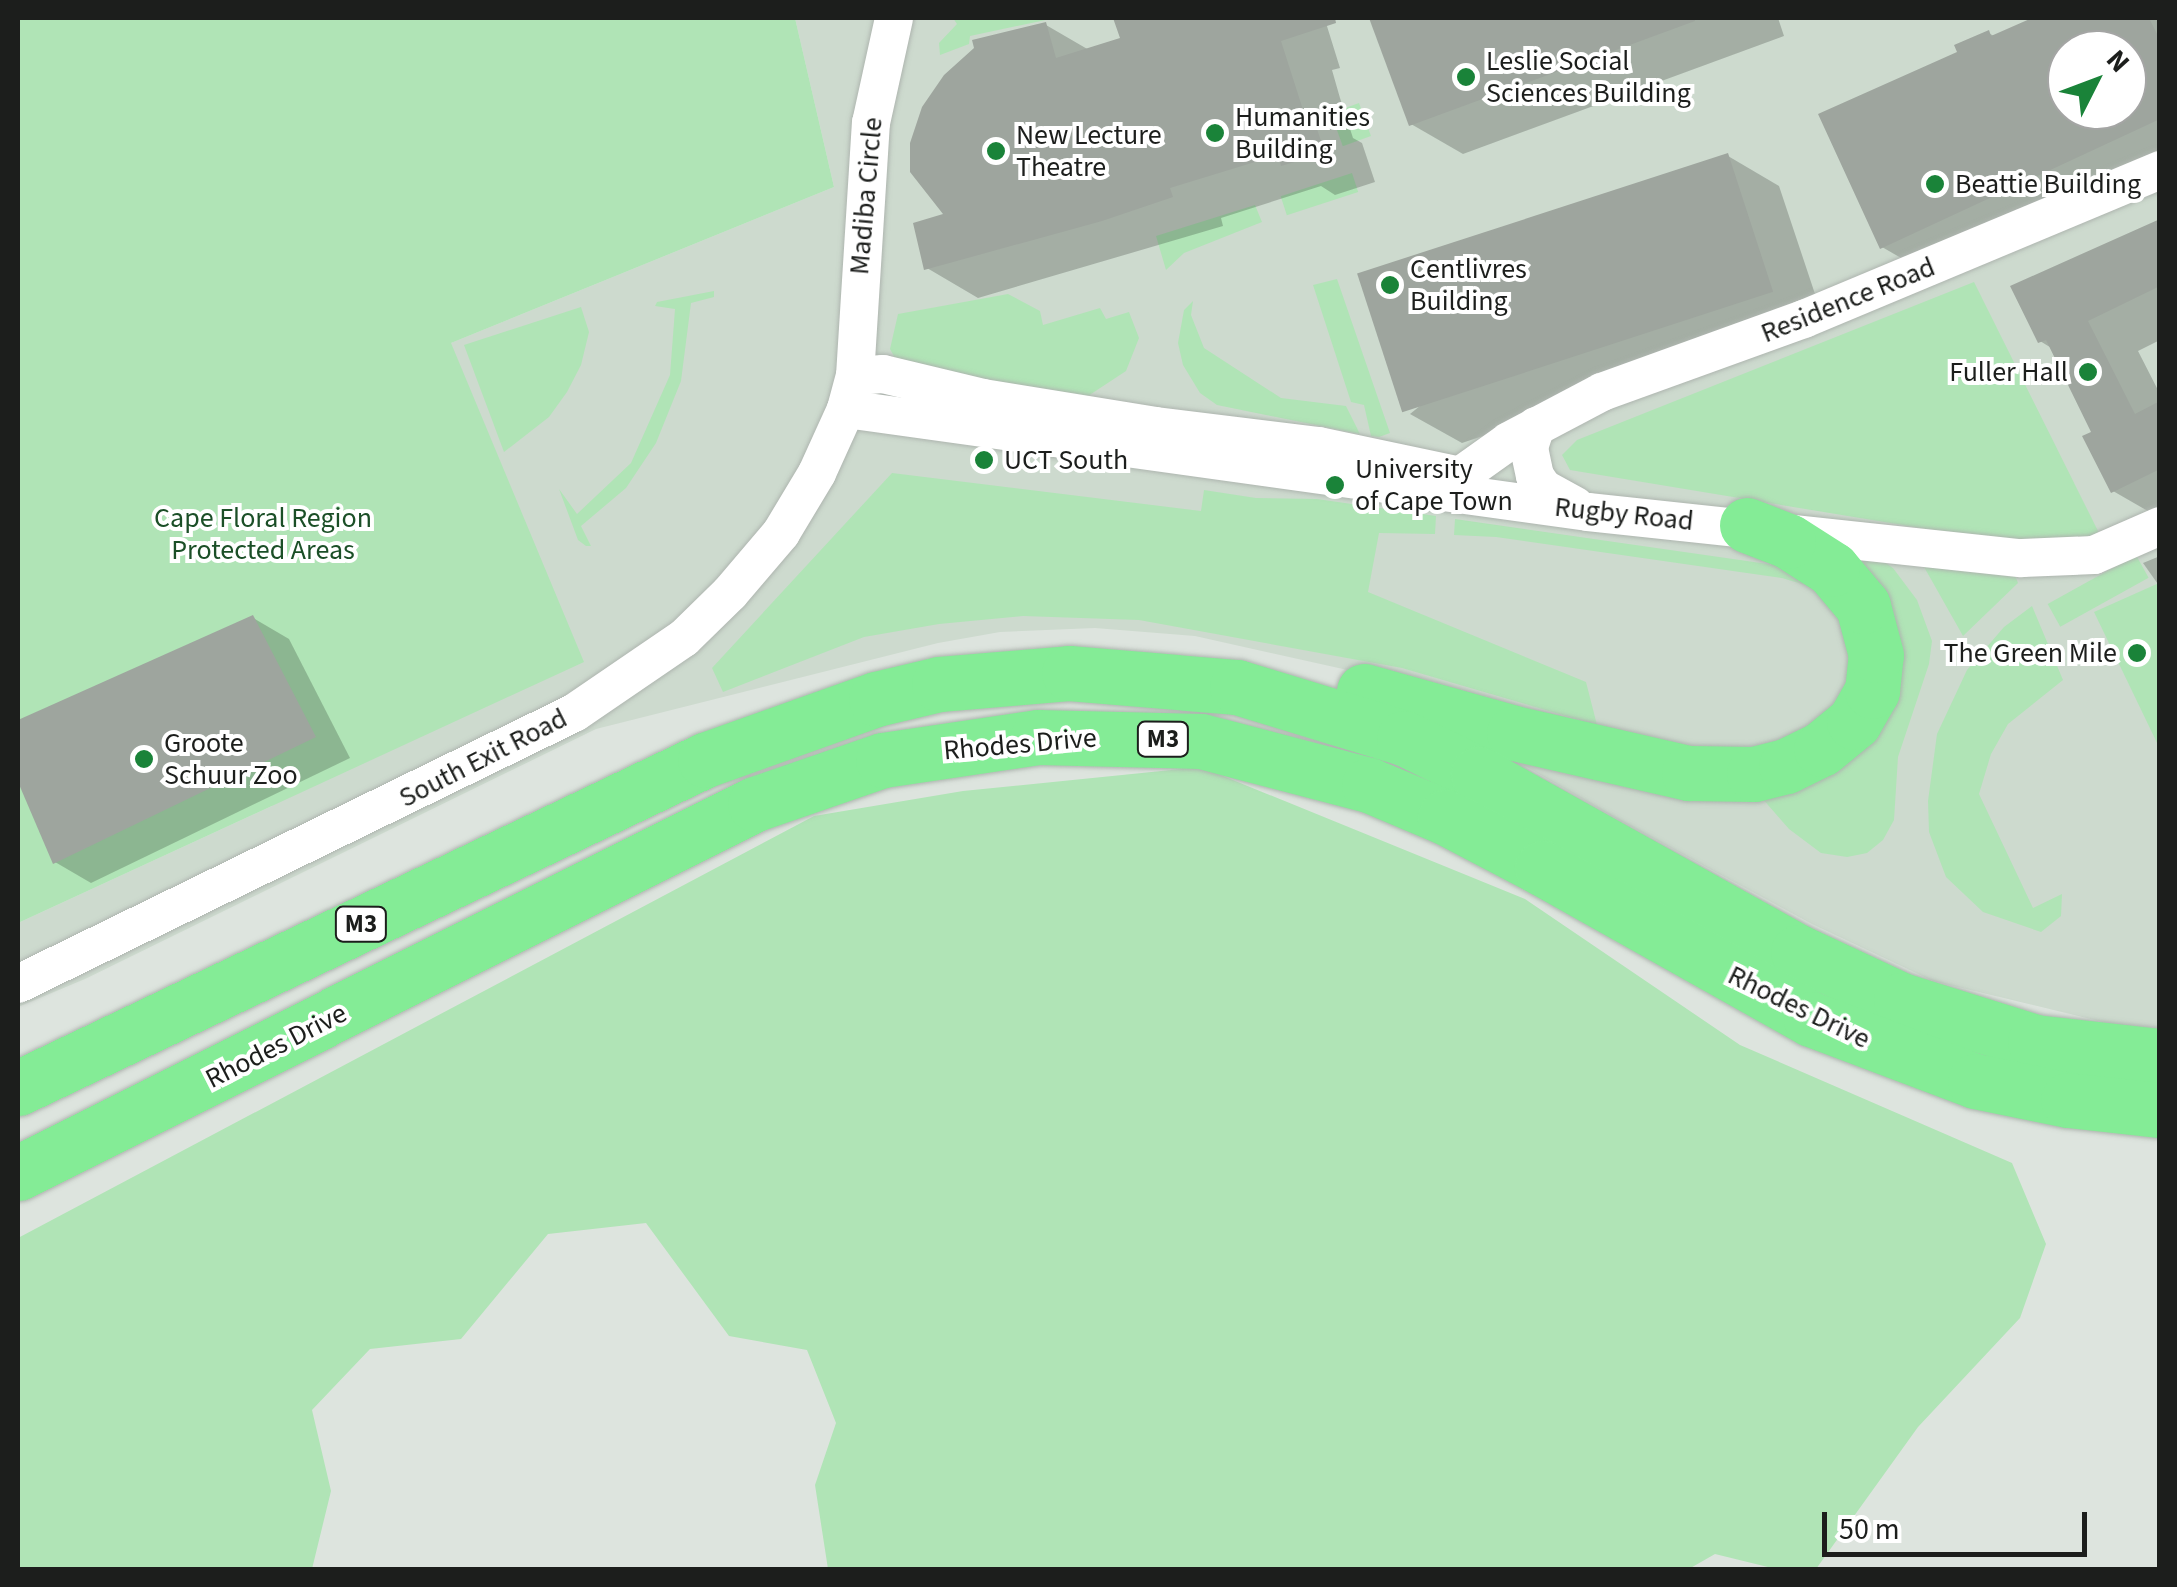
<!DOCTYPE html>
<style>
body{margin:0}
#map{position:relative;width:2177px;height:1587px;overflow:hidden;background:#dde4de;font-family:"Source Sans 3",sans-serif}
div>[style]{position:absolute}
.built>*{inset:0;background:#cddace}
.green>*{inset:0;background:#b0e4b6;transform-origin:0 0}
.shadow>*{inset:0;background:#0003}
.building>*{inset:0;background:#9ea59e;transform-origin:0 0}
.roads{filter:drop-shadow(0 0 2px #aeb5af) drop-shadow(0 0 2px #aeb5af)}
.minor>*{height:38px;margin:-19px;padding:0 19px;transform-origin:19px;border-radius:19px;background:#fff}
.motorway>*{height:55px;margin:-27.5px;padding:0 27.5px;transform-origin:27.5px;border-radius:27.5px;background:#84ec96}
.dots>*{width:28px;height:28px;translate:-50% -50%;box-sizing:border-box;border:5px solid #fff;border-radius:50%}
span{translate:-50% -50%;white-space:nowrap;text-align:center;line-height:1.15;-webkit-text-stroke:8px #fff;paint-order:stroke}
.shield-label span{padding:2px 8px;background:#fff;border:2px solid;border-radius:8px;-webkit-text-stroke-width:0}
.shield-label{font-size:25px;color:#1c1e1c;font-weight:700}
.poi-label{font-size:28px;color:#1c1e1c}
.left{translate:0 -50%;text-align:left}
.right{translate:-100% -50%;text-align:right}
.street-label{font-size:28px;color:#1c1e1c}
.park-label{font-size:28px;color:#1b4f27}
.frame{position:absolute;inset:0;border:20px solid #1c1e1c;pointer-events:none}
.north{position:absolute;left:2047px;top:30px;width:100px;height:100px;box-sizing:border-box;background:#fff;border:2px solid #a4a5a4;border-radius:50%;rotate:48deg;font-size:28px;font-weight:700;line-height:40px;text-align:center;color:#1c1e1c}
.north::after{content:'';display:block;margin:auto;width:35px;height:45px;background:#1a8339;clip-path:polygon(50% 0,100% 100%,50% 72%,0 100%)}
.scale{position:absolute;left:1822px;top:1512px;width:265px;height:45px;box-sizing:border-box;border:5px solid #1c1e1c;border-top:0;padding-left:12px;font-size:30px;line-height:35px;white-space:nowrap;color:#1c1e1c;-webkit-text-stroke:8px #fff;paint-order:stroke}
</style>
<div id="map">
<div class="built">
<div style="clip-path:polygon(evenodd,795px 18px,2159px 18px,2159px 1028px,2124px 1027px,1933px 981px,1812px 924px,1612px 816px,1501px 752px,1415px 685px,1195px 636px,1095px 628px,1000px 632px,938px 643px,596px 729px,85px 979px,18px 1007px,18px 923px,272px 806px,451px 343px,834px 187px,795px 18px,2067px 50px,2127px 50px,2127px 110px,2067px 110px,2067px 50px)"></div>
</div>
<div class="green">
<div style="clip-path:polygon(18px 18px,795px 18px,834px 187px,451px 343px,584px 662px,18px 923px)"></div>
<div style="clip-path:polygon(953px 18px,1055px 18px,970px 36px,969px 44px,940px 55px,939px 43px,957px 24px)"></div>
<div style="left:1359px;top:103px;width:35px;height:30px;rotate:70deg"></div>
<div style="left:1352px;top:173px;width:20px;height:75px;rotate:72deg"></div>
<div style="clip-path:polygon(1255px 205px,1262px 222px,1184px 253px,1166px 270px,1156px 236px)"></div>
<div style="clip-path:polygon(1337px 279px,1390px 433px,1379px 437px,1371px 436px,1364px 405px,1351px 402px,1313px 285px)"></div>
<div style="clip-path:polygon(1974px 282px,2102px 539px,2029px 546px,1570px 470px,1562px 455px,1577px 440px)"></div>
<div style="clip-path:polygon(714px 291px,714px 297px,691px 303px,681px 381px,656px 443px,626px 488px,581px 526px,591px 546px,586px 546px,578px 540px,559px 489px,577px 514px,631px 463px,670px 375px,675px 309px,655px 306px,657px 302px)"></div>
<div style="clip-path:polygon(1008px 294px,1040px 311px,1043px 325px,1100px 308px,1106px 319px,1129px 312px,1139px 338px,1126px 371px,1088px 396px,1051px 397px,895px 358px,890px 349px,898px 314px)"></div>
<div style="clip-path:polygon(1193px 301px,1191px 315px,1204px 348px,1281px 398px,1346px 406px,1360px 434px,1217px 405px,1200px 393px,1183px 365px,1178px 343px,1184px 310px)"></div>
<div style="clip-path:polygon(581px 307px,589px 332px,581px 365px,567px 392px,549px 417px,504px 452px,464px 345px)"></div>
<div style="clip-path:polygon(892px 473px,1201px 511px,1204px 490px,1256px 498px,1317px 499px,1436px 516px,1435px 534px,1379px 533px,1368px 592px,1586px 682px,1597px 725px,1402px 668px,1139px 620px,1023px 616px,939px 624px,864px 637px,723px 692px,712px 668px)"></div>
<div style="clip-path:polygon(1455px 519px,1796px 568px,1812px 587px,1782px 578px,1496px 537px,1454px 535px)"></div>
<div style="left:2136px;top:555px;width:26px;height:101px;rotate:61deg"></div>
<div style="clip-path:polygon(1877px 557px,1893px 568px,1917px 600px,1932px 641px,1929px 664px,1898px 757px,1894px 820px,1883px 840px,1867px 853px,1847px 857px,1821px 853px,1789px 829px,1761px 797px,1859px 736px,1847px 561px)"></div>
<div style="clip-path:polygon(1919px 558px,2014px 573px,2018px 583px,1963px 636px)"></div>
<div style="clip-path:polygon(2159px 583px,2159px 747px,2094px 612px)"></div>
<div style="clip-path:polygon(2032px 606px,2063px 680px,2008px 724px,1991px 754px,1979px 794px,2033px 908px,2062px 894px,2061px 916px,2041px 932px,1983px 912px,1946px 877px,1929px 832px,1928px 801px,1937px 734px,1967px 670px,2004px 627px)"></div>
<div style="clip-path:polygon(1201px 767px,1525px 899px,1740px 1045px,2012px 1163px,2046px 1244px,2020px 1318px,1918px 1427px,1816px 1569px,1776px 1569px,1715px 1554px,1687px 1570px,828px 1569px,815px 1485px,836px 1423px,807px 1350px,729px 1336px,646px 1223px,548px 1234px,461px 1339px,370px 1349px,312px 1410px,331px 1491px,312px 1569px,18px 1570px,18px 1238px,814px 816px,963px 791px)"></div>
</div>
<div class="shadow">
<div style="clip-path:polygon(1116px 18px,1316px 18px,1326px 23px,1340px 68px,1332px 70px,1340px 98px,1353px 138px,1362px 143px,1375px 182px,1335px 195px,1321px 186px,1221px 218px,1223px 226px,978px 298px,927px 268px,947px 216px,1046px 25px,1089px 50px,1124px 40px)"></div>
<div style="clip-path:polygon(1371px 18px,1778px 18px,1784px 36px,1463px 154px,1411px 124px)"></div>
<div style="clip-path:polygon(evenodd,2038px 18px,2160px 18px,2160px 172px,1934px 277px,1882px 247px,1960px 53px,1989px 33px,1995px 37px,2038px 18px,2067px 50px,2127px 50px,2127px 110px,2067px 110px,2067px 50px)"></div>
<div style="clip-path:polygon(1728px 156px,1779px 186px,1824px 321px,1462px 443px,1410px 414px)"></div>
<div style="clip-path:polygon(2160px 221px,2160px 340px,2138px 351px,2160px 394px,2160px 518px,2113px 491px,2094px 433px,2053px 349px,2040px 341px)"></div>
<div style="clip-path:polygon(2160px 556px,2160px 587px,2143px 563px)"></div>
<div style="clip-path:polygon(253px 618px,289px 639px,350px 758px,91px 883px,55px 862px,18px 775px,18px 722px)"></div>
</div>
<div class="building">
<div style="clip-path:polygon(1113px 18px,1335px 18px,1336px 23px,1281px 41px,1304px 113px,1311px 111px,1325px 153px,1281px 166px,1278px 155px,1170px 188px,1173px 197px,1102px 221px,924px 270px,913px 223px,943px 214px,910px 172px,910px 143px,922px 107px,944px 75px,974px 48px,972px 40px,1046px 22px,1056px 58px,1120px 38px)"></div>
<div style="clip-path:polygon(1369px 18px,1694px 18px,1695px 21px,1409px 126px)"></div>
<div style="clip-path:polygon(evenodd,2032px 18px,2149px 18px,2160px 40px,2160px 119px,1880px 249px,1818px 114px,1957px 52px,1954px 45px,1989px 30px,1991px 36px,2032px 18px,2067px 50px,2127px 50px,2127px 110px,2067px 110px,2067px 50px)"></div>
<div style="left:1728px;top:153px;width:146px;height:390px;rotate:72deg"></div>
<div style="clip-path:polygon(2160px 219px,2160px 286px,2088px 321px,2135px 414px,2160px 401px,2160px 469px,2111px 493px,2082px 436px,2091px 432px,2046px 340px,2038px 343px,2010px 286px)"></div>
<div style="clip-path:polygon(253px 615px,316px 737px,53px 864px,18px 782px,18px 720px)"></div>
</div>
<div class="roads">
<div class="minor">
<div style="left:855px;top:376px;width:28px;rotate:-4deg"></div>
<div style="left:883px;top:374px;width:103px;rotate:13.5deg"></div>
<div style="left:983px;top:398px;width:175px;rotate:9.2deg"></div>
<div style="left:1156px;top:426px;width:164px;rotate:7deg"></div>
<div style="left:1319px;top:446px;width:144px;rotate:12deg"></div>
<div style="left:1460px;top:476px;width:60px;rotate:-35.5deg"></div>
<div style="left:1509px;top:441px;width:105px;rotate:-27.8deg"></div>
<div style="left:1602px;top:392px;width:215px;rotate:-19.9deg"></div>
<div style="left:1804px;top:319px;width:386px;rotate:-22.7deg"></div>
<div style="left:846px;top:409px;width:749px;rotate:7.9deg"></div>
<div style="left:1588px;top:512px;width:436px;rotate:6.1deg"></div>
<div style="left:2022px;top:558px;width:72px;rotate:-2.4deg"></div>
<div style="left:2094px;top:555px;width:72px;rotate:-23.7deg"></div>
<div style="left:1536px;top:426px;width:23px;rotate:108deg"></div>
<div style="left:1529px;top:448px;width:29px;rotate:78deg"></div>
<div style="left:1535px;top:476px;width:14px;rotate:56deg"></div>
<div style="left:1543px;top:488px;width:37px;rotate:29deg"></div>
<div style="left:18px;top:984px;width:619px;rotate:-25.99deg"></div>
<div style="left:574px;top:713px;width:133px;rotate:-34.3deg"></div>
<div style="left:684px;top:638px;width:64px;rotate:-44.4deg"></div>
<div style="left:730px;top:593px;width:79px;rotate:-49.6deg"></div>
<div style="left:781px;top:533px;width:70px;rotate:-59deg"></div>
<div style="left:817px;top:473px;width:70px;rotate:-65.6deg"></div>
<div style="left:846px;top:409px;width:34px;rotate:-75deg"></div>
<div style="left:855px;top:376px;width:254px;rotate:-86.4deg"></div>
<div style="left:871px;top:123px;width:107px;rotate:-77.6deg"></div>
</div>
<div class="motorway">
<div style="left:1364px;top:691px;width:156px;rotate:15.6deg"></div>
<div style="left:1514px;top:733px;width:180px;rotate:12.9deg"></div>
<div style="left:1689px;top:773px;width:65px;rotate:0.9deg"></div>
<div style="left:1754px;top:774px;width:33px;rotate:-14deg"></div>
<div style="left:1786px;top:766px;width:39px;rotate:-26deg"></div>
<div style="left:1821px;top:749px;width:43px;rotate:-39.3deg"></div>
<div style="left:1854px;top:722px;width:36px;rotate:-60deg"></div>
<div style="left:1872px;top:691px;width:36px;rotate:-84deg"></div>
<div style="left:1876px;top:655px;width:51px;rotate:-104.9deg"></div>
<div style="left:1863px;top:606px;width:48px;rotate:-130deg"></div>
<div style="left:1832px;top:569px;width:52px;rotate:-147.5deg"></div>
<div style="left:1788px;top:541px;width:44px;rotate:-158.7deg"></div>
<div style="left:18px;top:1088px;width:761px;rotate:-25.52deg"></div>
<div style="left:705px;top:760px;width:182px;rotate:-19.6deg"></div>
<div style="left:876px;top:699px;width:65px;rotate:-13.4deg"></div>
<div style="left:939px;top:684px;width:130px;rotate:-4.8deg"></div>
<div style="left:1069px;top:673px;width:169px;rotate:4.8deg"></div>
<div style="left:1237px;top:687px;width:175px;rotate:17deg"></div>
<div style="left:1404px;top:738px;width:82px;rotate:25.9deg"></div>
<div style="left:1478px;top:774px;width:366px;rotate:29.1deg"></div>
<div style="left:1798px;top:952px;width:114px;rotate:25deg"></div>
<div style="left:1901px;top:1000px;width:140px;rotate:17.4deg"></div>
<div style="left:2035px;top:1042px;width:126px;rotate:6.4deg"></div>
<div style="left:18px;top:1173px;width:824px;rotate:-26.6deg"></div>
<div style="left:755px;top:804px;width:135px;rotate:-19deg"></div>
<div style="left:883px;top:760px;width:157px;rotate:-8.4deg"></div>
<div style="left:1038px;top:737px;width:163px;rotate:1.4deg"></div>
<div style="left:1201px;top:741px;width:174px;rotate:14.7deg"></div>
<div style="left:1369px;top:785px;width:82px;rotate:22.8deg"></div>
<div style="left:1445px;top:817px;width:110px;rotate:27.7deg"></div>
<div style="left:1542px;top:868px;width:308px;rotate:29.3deg"></div>
<div style="left:1811px;top:1019px;width:175px;rotate:20.7deg"></div>
<div style="left:1975px;top:1081px;width:95px;rotate:11.5deg"></div>
<div style="left:2068px;top:1100px;width:93px;rotate:6.2deg"></div>
</div>
</div>
<div class="dots">
<div style="left:1466px;top:77px;background:#1a8339"></div>
<div style="left:1215px;top:133px;background:#1a8339"></div>
<div style="left:996px;top:151px;background:#1a8339"></div>
<div style="left:1935px;top:184px;background:#1a8339"></div>
<div style="left:1390px;top:285px;background:#1a8339"></div>
<div style="left:2088px;top:372px;background:#1a8339"></div>
<div style="left:984px;top:460px;background:#1a8339"></div>
<div style="left:1335px;top:485px;background:#1a8339"></div>
<div style="left:2137px;top:653px;background:#1a8339"></div>
<div style="left:144px;top:759px;background:#1a8339"></div>
</div>
<div class="shield-label">
<span style="left:1163px;top:739px">M3</span>
<span style="left:361px;top:924px">M3</span>
</div>
<div class="poi-label">
<span class="left" style="left:1486px;top:77px">Leslie Social<br>Sciences Building</span>
<span class="left" style="left:1235px;top:133px">Humanities<br>Building</span>
<span class="left" style="left:1016px;top:151px">New Lecture<br>Theatre</span>
<span class="left" style="left:1955px;top:184px">Beattie Building</span>
<span class="left" style="left:1410px;top:285px">Centlivres<br>Building</span>
<span class="right" style="left:2068px;top:372px">Fuller Hall</span>
<span class="left" style="left:1004px;top:460px">UCT South</span>
<span class="left" style="left:1355px;top:485px">University<br>of Cape Town</span>
<span class="right" style="left:2117px;top:653px">The Green Mile</span>
<span class="left" style="left:164px;top:759px">Groote<br>Schuur Zoo</span>
</div>
<div class="street-label">
<span style="left:866px;top:196px;rotate:-85deg">Madiba Circle</span>
<span style="left:1848px;top:300px;rotate:-22deg">Residence Road</span>
<span style="left:1624px;top:514px;rotate:6deg">Rugby Road</span>
<span style="left:1020px;top:744px;rotate:-5deg">Rhodes Drive</span>
<span style="left:483px;top:758px;rotate:-27deg">South Exit Road</span>
<span style="left:1799px;top:1007px;rotate:26deg">Rhodes Drive</span>
<span style="left:276px;top:1046px;rotate:-27deg">Rhodes Drive</span>
</div>
<div class="park-label">
<span style="left:263px;top:534px">Cape Floral Region<br>Protected Areas</span>
</div>
<div class="frame"></div>
<div class="north">N</div>
<div class="scale">50 m</div>
</div>
